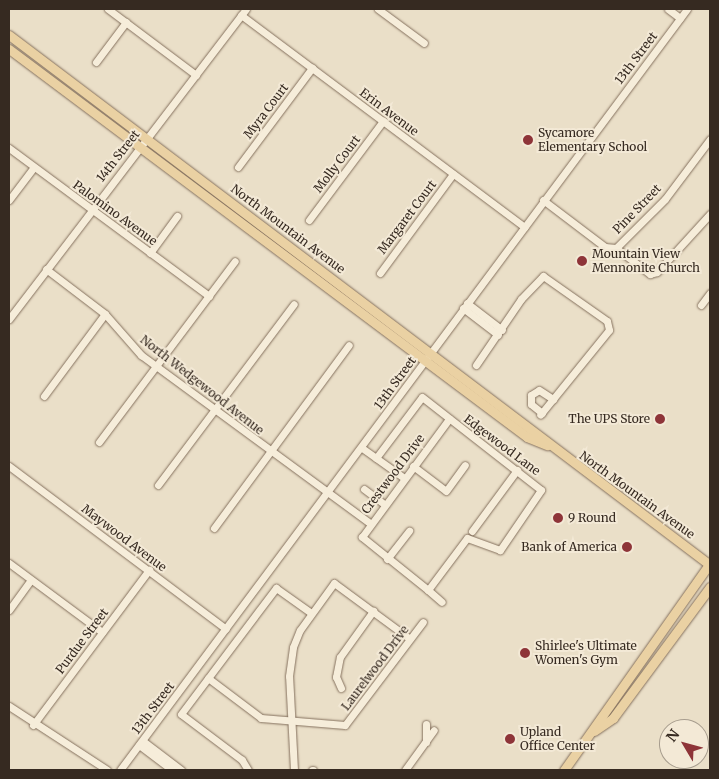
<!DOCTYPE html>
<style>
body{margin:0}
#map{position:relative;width:719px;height:779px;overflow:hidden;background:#eadfc8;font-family:Merriweather,serif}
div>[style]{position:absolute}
.roads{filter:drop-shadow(0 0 1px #85715e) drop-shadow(0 0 1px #85715e)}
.minor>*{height:7px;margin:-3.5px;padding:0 3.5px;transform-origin:3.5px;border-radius:3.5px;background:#f6edda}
.major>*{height:9px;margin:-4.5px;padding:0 4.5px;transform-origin:4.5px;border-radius:4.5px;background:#ead1a3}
.dots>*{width:14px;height:14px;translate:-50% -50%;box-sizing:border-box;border:2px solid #f3e9d6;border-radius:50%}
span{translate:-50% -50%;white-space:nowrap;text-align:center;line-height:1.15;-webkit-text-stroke:4px #f3e9d6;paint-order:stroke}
.street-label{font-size:12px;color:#362a21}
.poi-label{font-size:12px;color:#362a21}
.left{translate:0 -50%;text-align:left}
.right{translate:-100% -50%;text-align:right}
.frame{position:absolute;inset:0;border:10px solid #362a21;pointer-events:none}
.north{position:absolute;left:659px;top:719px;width:50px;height:50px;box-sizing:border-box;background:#f3e9d6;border:1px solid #a79d8e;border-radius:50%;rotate:307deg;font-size:14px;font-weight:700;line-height:20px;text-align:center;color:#362a21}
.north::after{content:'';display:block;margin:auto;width:18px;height:22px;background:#8e3438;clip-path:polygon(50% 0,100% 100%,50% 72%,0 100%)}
</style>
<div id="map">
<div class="roads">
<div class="minor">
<div style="left:108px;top:9px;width:110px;rotate:36.9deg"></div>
<div style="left:378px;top:9px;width:57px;rotate:36.5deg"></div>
<div style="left:668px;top:9px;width:15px;rotate:37deg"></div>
<div style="left:241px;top:15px;width:354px;rotate:36.8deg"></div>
<div style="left:96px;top:62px;width:50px;rotate:-53.1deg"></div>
<div style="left:9px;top:148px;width:249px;rotate:36.5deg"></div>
<div style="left:238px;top:167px;width:124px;rotate:-53.2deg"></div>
<div style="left:9px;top:200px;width:41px;rotate:-52.9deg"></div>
<div style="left:543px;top:200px;width:78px;rotate:37.2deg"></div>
<div style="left:605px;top:247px;width:11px;rotate:5deg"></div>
<div style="left:616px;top:248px;width:69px;rotate:-45deg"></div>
<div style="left:665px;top:199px;width:75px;rotate:-53.1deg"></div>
<div style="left:309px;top:220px;width:124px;rotate:-53.2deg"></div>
<div style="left:616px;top:248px;width:43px;rotate:37.4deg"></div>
<div style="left:650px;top:274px;width:7px;rotate:-16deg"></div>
<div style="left:657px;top:272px;width:79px;rotate:-47.6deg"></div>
<div style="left:150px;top:253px;width:46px;rotate:-53.9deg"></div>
<div style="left:46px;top:269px;width:74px;rotate:37.3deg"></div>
<div style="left:105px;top:314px;width:55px;rotate:48.7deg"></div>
<div style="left:141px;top:355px;width:284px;rotate:36.3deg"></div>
<div style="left:380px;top:273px;width:123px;rotate:-53.6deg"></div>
<div style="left:467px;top:303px;width:44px;rotate:37.6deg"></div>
<div style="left:701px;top:305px;width:15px;rotate:-53deg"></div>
<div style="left:463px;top:308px;width:44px;rotate:37.6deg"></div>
<div style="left:9px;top:319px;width:390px;rotate:-52.6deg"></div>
<div style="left:476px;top:365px;width:80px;rotate:-55.7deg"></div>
<div style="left:521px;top:299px;width:32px;rotate:-46deg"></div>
<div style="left:543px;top:276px;width:78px;rotate:35.1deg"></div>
<div style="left:607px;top:321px;width:9px;rotate:77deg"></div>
<div style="left:609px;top:330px;width:109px;rotate:129.1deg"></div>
<div style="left:44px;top:396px;width:102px;rotate:-53.4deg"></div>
<div style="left:542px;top:413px;width:14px;rotate:-141deg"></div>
<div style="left:531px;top:404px;width:9px;rotate:-90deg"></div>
<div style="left:531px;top:395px;width:9px;rotate:-32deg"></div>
<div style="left:539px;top:390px;width:17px;rotate:33deg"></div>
<div style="left:99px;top:442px;width:226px;rotate:-53.1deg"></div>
<div style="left:362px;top:448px;width:52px;rotate:35.5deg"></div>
<div style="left:376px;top:458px;width:76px;rotate:-53deg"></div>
<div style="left:422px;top:397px;width:151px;rotate:38deg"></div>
<div style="left:541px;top:490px;width:73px;rotate:124.3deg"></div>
<div style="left:500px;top:550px;width:35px;rotate:-160deg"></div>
<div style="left:467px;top:538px;width:65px;rotate:126.9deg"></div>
<div style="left:428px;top:590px;width:85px;rotate:-141.2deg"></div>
<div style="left:362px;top:537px;width:147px;rotate:-53.6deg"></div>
<div style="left:9px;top:466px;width:271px;rotate:36.9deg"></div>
<div style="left:413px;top:466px;width:41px;rotate:37.1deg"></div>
<div style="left:446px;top:491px;width:32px;rotate:-54deg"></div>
<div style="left:158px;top:485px;width:226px;rotate:-53.1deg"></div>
<div style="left:364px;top:489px;width:25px;rotate:37deg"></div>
<div style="left:214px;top:528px;width:227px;rotate:-53.6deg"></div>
<div style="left:472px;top:531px;width:76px;rotate:-53.6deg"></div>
<div style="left:387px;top:559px;width:36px;rotate:-52deg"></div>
<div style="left:9px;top:563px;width:116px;rotate:36.6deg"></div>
<div style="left:428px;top:590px;width:18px;rotate:41deg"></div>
<div style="left:9px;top:610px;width:37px;rotate:-54deg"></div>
<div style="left:208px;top:678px;width:66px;rotate:37deg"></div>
<div style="left:261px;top:718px;width:84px;rotate:4.8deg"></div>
<div style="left:345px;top:725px;width:129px;rotate:-52.9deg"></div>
<div style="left:341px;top:688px;width:12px;rotate:-114deg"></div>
<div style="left:336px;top:677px;width:20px;rotate:-79deg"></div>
<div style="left:340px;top:657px;width:57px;rotate:-54.3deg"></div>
<div style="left:9px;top:706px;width:117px;rotate:33.1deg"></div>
<div style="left:33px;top:725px;width:194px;rotate:-53.2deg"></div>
<div style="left:143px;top:741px;width:48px;rotate:37.3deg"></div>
<div style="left:426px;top:742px;width:18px;rotate:-90deg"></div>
<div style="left:139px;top:745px;width:41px;rotate:37.1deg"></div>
<div style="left:120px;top:770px;width:949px;rotate:-53.31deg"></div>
<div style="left:248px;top:770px;width:12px;rotate:-121deg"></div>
<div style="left:242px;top:760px;width:76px;rotate:-143deg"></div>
<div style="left:181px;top:714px;width:158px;rotate:-53deg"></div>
<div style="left:276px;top:588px;width:43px;rotate:35.5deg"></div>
<div style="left:294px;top:770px;width:94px;rotate:-93deg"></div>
<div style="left:289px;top:676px;width:29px;rotate:-82deg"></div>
<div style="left:293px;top:647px;width:18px;rotate:-68deg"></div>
<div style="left:300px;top:630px;width:58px;rotate:-54.1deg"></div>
<div style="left:334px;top:583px;width:94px;rotate:36.4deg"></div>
<div style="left:312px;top:770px;width:1px"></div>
<div style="left:405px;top:770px;width:49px;rotate:-54.1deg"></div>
</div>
<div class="major">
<div style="left:9px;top:35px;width:879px;rotate:37.09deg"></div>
<div style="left:9px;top:49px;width:647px;rotate:36.83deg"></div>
<div style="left:527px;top:437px;width:22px;rotate:22deg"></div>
<div style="left:594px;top:731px;width:23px;rotate:-34deg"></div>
<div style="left:613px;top:718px;width:163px;rotate:-53.5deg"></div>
<div style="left:564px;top:770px;width:253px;rotate:-54.8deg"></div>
</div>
</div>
<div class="dots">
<div style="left:528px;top:140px;background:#8e3438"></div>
<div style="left:582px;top:261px;background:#8e3438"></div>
<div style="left:660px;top:419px;background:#8e3438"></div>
<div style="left:558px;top:518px;background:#8e3438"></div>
<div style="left:627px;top:547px;background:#8e3438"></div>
<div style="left:525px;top:653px;background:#8e3438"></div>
<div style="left:510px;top:739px;background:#8e3438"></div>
</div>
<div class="street-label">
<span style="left:636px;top:58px;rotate:-53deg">13th Street</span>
<span style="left:266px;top:111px;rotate:-53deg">Myra Court</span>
<span style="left:389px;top:112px;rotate:37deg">Erin Avenue</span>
<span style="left:118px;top:156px;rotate:-52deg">14th Street</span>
<span style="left:337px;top:164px;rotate:-53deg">Molly Court</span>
<span style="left:637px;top:209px;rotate:-46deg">Pine Street</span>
<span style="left:115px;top:213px;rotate:36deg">Palomino Avenue</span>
<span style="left:407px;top:217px;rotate:-53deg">Margaret Court</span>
<span style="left:288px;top:229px;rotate:37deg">North Mountain Avenue</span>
<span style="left:395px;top:383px;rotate:-54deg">13th Street</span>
<span style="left:202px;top:385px;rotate:38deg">North Wedgewood Avenue</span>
<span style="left:502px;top:445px;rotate:37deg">Edgewood Lane</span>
<span style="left:393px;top:474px;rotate:-53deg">Crestwood Drive</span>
<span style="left:637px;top:495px;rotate:36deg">North Mountain Avenue</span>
<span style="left:124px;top:538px;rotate:37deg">Maywood Avenue</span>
<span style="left:82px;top:641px;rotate:-53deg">Purdue Street</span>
<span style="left:375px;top:668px;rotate:-53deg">Laurelwood Drive</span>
<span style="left:153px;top:708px;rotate:-53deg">13th Street</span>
</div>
<div class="poi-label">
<span class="left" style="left:538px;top:140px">Sycamore<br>Elementary School</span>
<span class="left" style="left:592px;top:261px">Mountain View<br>Mennonite Church</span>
<span class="right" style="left:650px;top:419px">The UPS Store</span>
<span class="left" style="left:568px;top:518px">9 Round</span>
<span class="right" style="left:617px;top:547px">Bank of America</span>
<span class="left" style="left:535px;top:653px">Shirlee's Ultimate<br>Women's Gym</span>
<span class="left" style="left:520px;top:739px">Upland<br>Office Center</span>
</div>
<div class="frame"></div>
<div class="north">N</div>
</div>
